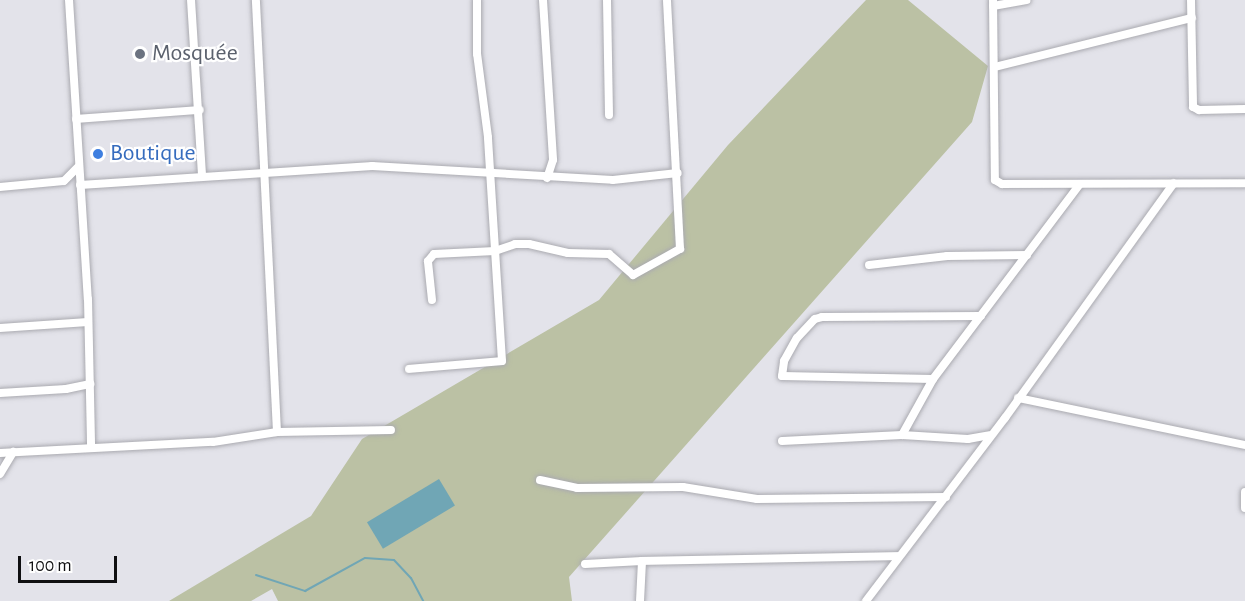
<!DOCTYPE html>
<meta charset="utf-8">
<style>
body{margin:0}
#map{position:relative;width:1245px;height:601px;overflow:hidden;background:#e3e3ea;font-family:"Alegreya Sans",sans-serif}
div>[style]{position:absolute}
.green>*{inset:0;background:#bbc1a4}
.water>*{inset:0;background:#70a6b5;transform-origin:0 0}
.stream>*{height:2px;margin:-1px;padding:0 1px;transform-origin:1px;border-radius:1px;background:#70a6b5}
.roads{filter:drop-shadow(0 0 2px #aaaab0) drop-shadow(0 0 2px #aaaab0)}
.street>*{height:8px;margin:-4px;padding:0 4px;transform-origin:4px;border-radius:4px;background:#fff}
.dots>*{width:16px;height:16px;translate:-50% -50%;box-sizing:border-box;border:3px solid #fff;border-radius:50%}
span{translate:-50% -50%;white-space:nowrap;text-align:center;line-height:1.15;-webkit-text-stroke:4.5px #fff;paint-order:stroke}
.worship-label{font-size:24px;color:#5b616d}
.left{translate:0 -50%;text-align:left}
.shop-label{font-size:24px;color:#366cbe}
.scale{position:absolute;left:18px;top:556px;width:99px;height:27px;box-sizing:border-box;border:3px solid #0f0f11;border-top:0;padding-left:8px;font-size:18px;line-height:21px;white-space:nowrap;color:#0f0f11;-webkit-text-stroke:4px #fff;paint-order:stroke}
</style>
<div id="map">
<div class="green">
<div style="clip-path:polygon(866px 0,908px 0,988px 66px,972px 122px,569px 577px,572px 601px,278px 601px,272px 589px,251px 601px,169px 601px,311px 516px,362px 439px,599px 300px,728px 145px)"></div>
</div>
<div class="water">
<div style="left:439px;top:479px;width:31px;height:84px;rotate:59deg"></div>
</div>
<div class="stream">
<div style="left:256px;top:575px;width:52px;rotate:18.1deg"></div>
<div style="left:305px;top:591px;width:68px;rotate:-28.8deg"></div>
<div style="left:365px;top:558px;width:29px;rotate:4deg"></div>
<div style="left:394px;top:560px;width:25px;rotate:47deg"></div>
<div style="left:411px;top:578px;width:26px;rotate:62deg"></div>
</div>
<div class="roads">
<div class="street">
<div style="left:69px;top:0;width:300px;rotate:86.4deg"></div>
<div style="left:88px;top:299px;width:148px;rotate:88.8deg"></div>
<div style="left:191px;top:0;width:177px;rotate:86.4deg"></div>
<div style="left:543px;top:0;width:160px;rotate:86.4deg"></div>
<div style="left:553px;top:160px;width:19px;rotate:108deg"></div>
<div style="left:607px;top:0;width:115px;rotate:89deg"></div>
<div style="left:993px;top:0;width:180px;rotate:89.4deg"></div>
<div style="left:995px;top:180px;width:8px;rotate:30deg"></div>
<div style="left:1002px;top:184px;width:243px;rotate:-0.2deg"></div>
<div style="left:1191px;top:0;width:107px;rotate:88.9deg"></div>
<div style="left:1193px;top:107px;width:7px;rotate:27deg"></div>
<div style="left:1199px;top:110px;width:46px;rotate:-1.2deg"></div>
<div style="left:993px;top:6px;width:34px;rotate:-10deg"></div>
<div style="left:995px;top:67px;width:203px;rotate:-14deg"></div>
<div style="left:76px;top:119px;width:124px;rotate:-4.2deg"></div>
<div style="left:80px;top:185px;width:293px;rotate:-3.7deg"></div>
<div style="left:372px;top:166px;width:241px;rotate:3.3deg"></div>
<div style="left:613px;top:180px;width:65px;rotate:-6.1deg"></div>
<div style="left:0;top:187px;width:64px;rotate:-5.4deg"></div>
<div style="left:64px;top:181px;width:21px;rotate:-45deg"></div>
<div style="left:869px;top:265px;width:79px;rotate:-6.6deg"></div>
<div style="left:947px;top:256px;width:80px;rotate:-0.7deg"></div>
<div style="left:432px;top:300px;width:39px;rotate:-96deg"></div>
<div style="left:428px;top:261px;width:9px;rotate:-49deg"></div>
<div style="left:434px;top:254px;width:61px;rotate:-2.8deg"></div>
<div style="left:495px;top:251px;width:21px;rotate:-19deg"></div>
<div style="left:515px;top:244px;width:14px"></div>
<div style="left:529px;top:244px;width:40px;rotate:13deg"></div>
<div style="left:568px;top:253px;width:41px;rotate:1.4deg"></div>
<div style="left:609px;top:254px;width:32px;rotate:41deg"></div>
<div style="left:633px;top:275px;width:54px;rotate:-29deg"></div>
<div style="left:680px;top:249px;width:249px;rotate:-93deg"></div>
<div style="left:0;top:328px;width:88px;rotate:-3.9deg"></div>
<div style="left:409px;top:369px;width:93px;rotate:-4.9deg"></div>
<div style="left:502px;top:361px;width:224px;rotate:-93.6deg"></div>
<div style="left:488px;top:137px;width:84px;rotate:-97.5deg"></div>
<div style="left:477px;top:54px;width:54px;rotate:-90deg"></div>
<div style="left:933px;top:379px;width:151px;rotate:-178.9deg"></div>
<div style="left:782px;top:376px;width:15px;rotate:-82deg"></div>
<div style="left:784px;top:361px;width:26px;rotate:-61deg"></div>
<div style="left:797px;top:338px;width:26px;rotate:-47deg"></div>
<div style="left:815px;top:319px;width:7px;rotate:-16deg"></div>
<div style="left:822px;top:317px;width:159px;rotate:-0.4deg"></div>
<div style="left:0;top:393px;width:66px;rotate:-3.5deg"></div>
<div style="left:66px;top:389px;width:25px;rotate:-12deg"></div>
<div style="left:1018px;top:398px;width:232px;rotate:11.7deg"></div>
<div style="left:277px;top:432px;width:114px;rotate:-1deg"></div>
<div style="left:902px;top:435px;width:64px;rotate:-61deg"></div>
<div style="left:933px;top:379px;width:244px;rotate:-53deg"></div>
<div style="left:782px;top:441px;width:120px;rotate:-2.9deg"></div>
<div style="left:902px;top:435px;width:66px;rotate:3.5deg"></div>
<div style="left:968px;top:439px;width:22px;rotate:-10deg"></div>
<div style="left:0;top:453px;width:213px;rotate:-3deg"></div>
<div style="left:213px;top:442px;width:65px;rotate:-8.9deg"></div>
<div style="left:277px;top:432px;width:433px;rotate:-92.8deg"></div>
<div style="left:0;top:474px;width:26px;rotate:-59deg"></div>
<div style="left:540px;top:480px;width:38px;rotate:12deg"></div>
<div style="left:577px;top:488px;width:106px;rotate:-0.5deg"></div>
<div style="left:683px;top:487px;width:75px;rotate:9.2deg"></div>
<div style="left:757px;top:499px;width:189px;rotate:-0.6deg"></div>
<div style="left:1245px;top:492px;width:16px;rotate:90deg"></div>
<div style="left:585px;top:564px;width:57px;rotate:-3deg"></div>
<div style="left:640px;top:601px;width:40px;rotate:-87.1deg"></div>
<div style="left:642px;top:561px;width:257px;rotate:-1.1deg"></div>
<div style="left:866px;top:601px;width:230px;rotate:-52.8deg"></div>
<div style="left:1005px;top:418px;width:289px;rotate:-54.3deg"></div>
</div>
</div>
<div class="dots">
<div style="left:140px;top:54px;background:#6b7280"></div>
<div style="left:98px;top:154px;background:#3f7fe0"></div>
</div>
<div class="worship-label">
<span class="left" style="left:152px;top:54px">Mosquée</span>
</div>
<div class="shop-label">
<span class="left" style="left:110px;top:154px">Boutique</span>
</div>
<div class="scale">100 m</div>
</div>
